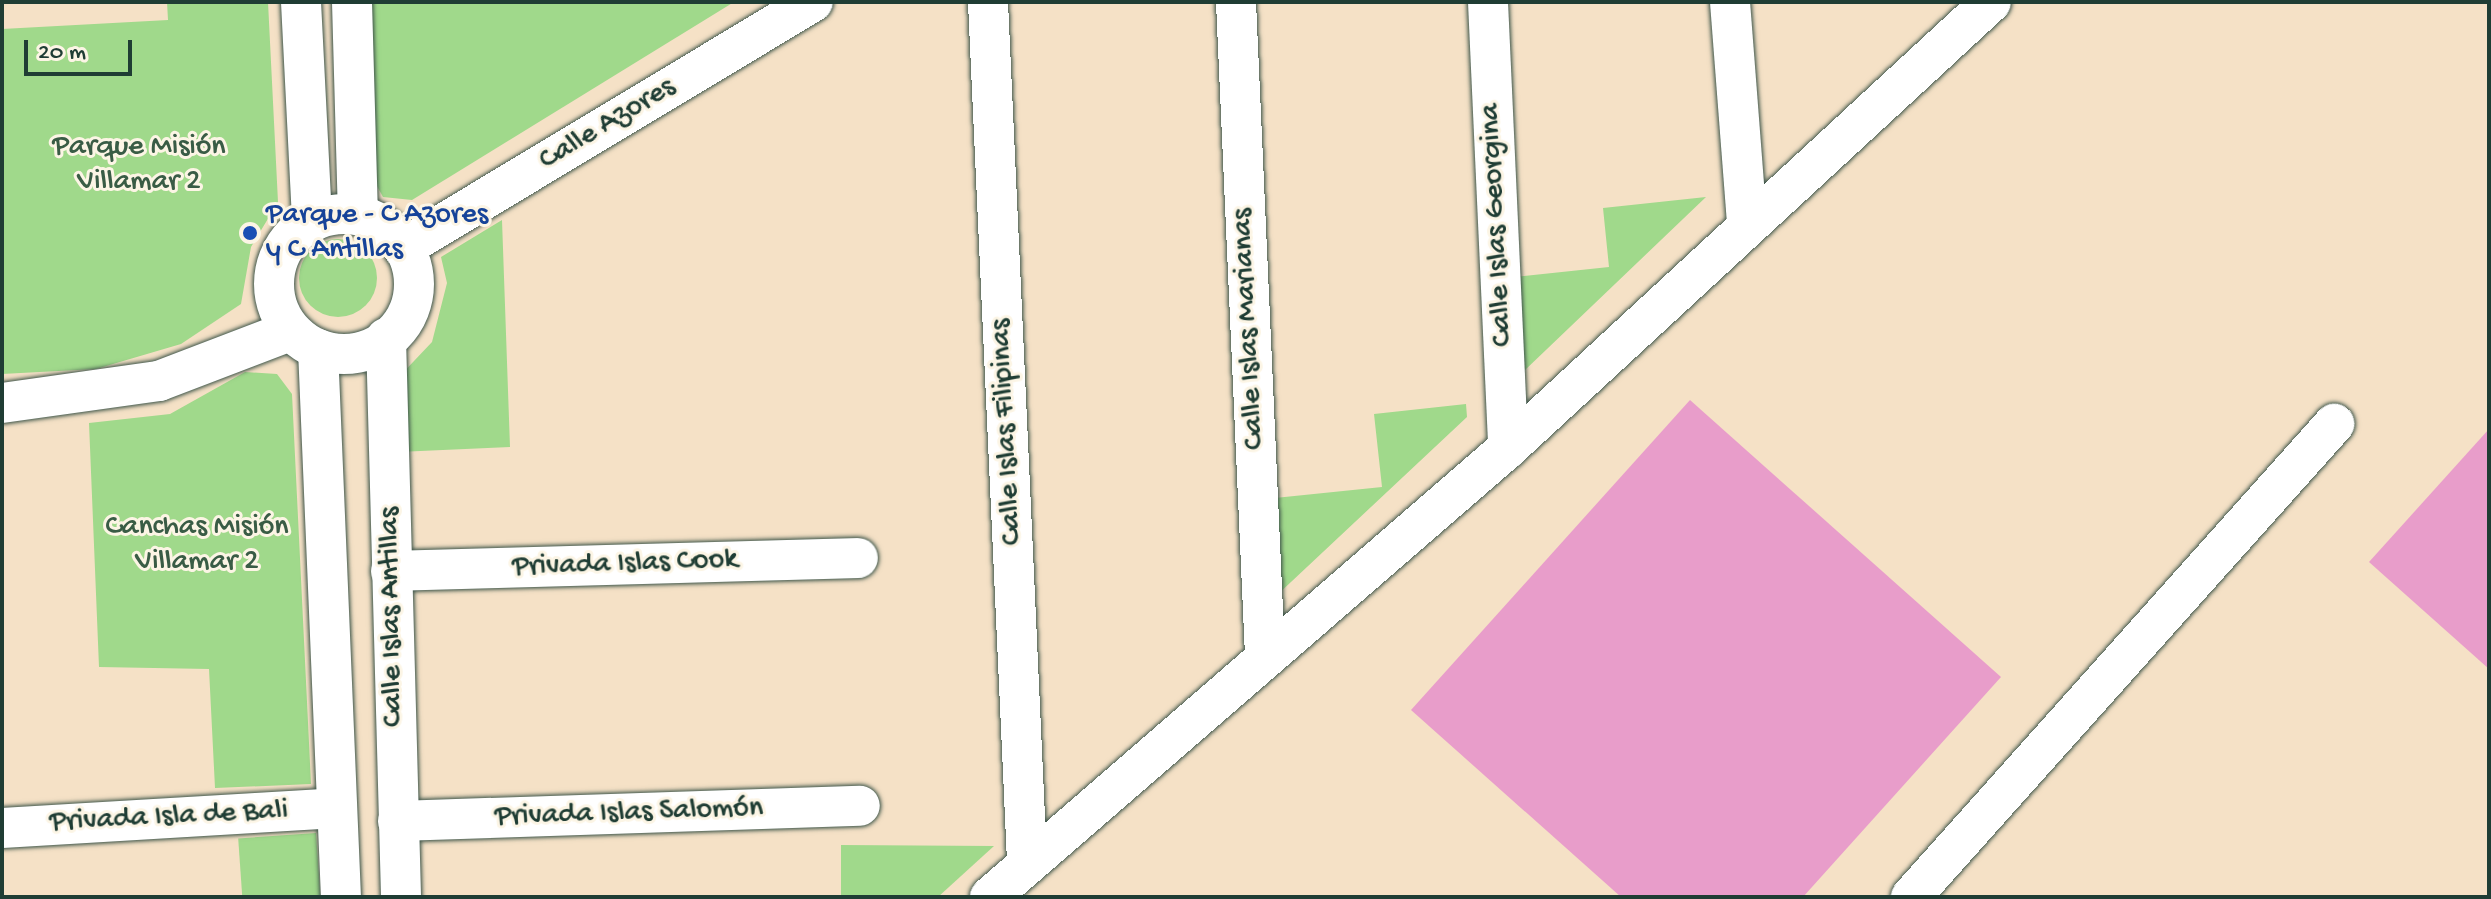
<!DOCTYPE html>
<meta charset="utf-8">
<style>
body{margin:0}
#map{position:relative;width:2491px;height:899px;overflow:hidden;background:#f5e1c6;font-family:"Gochi Hand",sans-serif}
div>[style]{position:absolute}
.green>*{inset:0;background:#a0d98b;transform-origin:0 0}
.round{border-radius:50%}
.building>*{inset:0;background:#e89dca}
.roads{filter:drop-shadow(0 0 2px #3f564a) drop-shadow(0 0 2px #3f564a)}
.minor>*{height:40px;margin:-20px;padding:0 20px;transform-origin:20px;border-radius:20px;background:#fff}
.minor>.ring{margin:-20px;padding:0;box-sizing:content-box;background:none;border:40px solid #fff;border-radius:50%}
.dots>*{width:22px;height:22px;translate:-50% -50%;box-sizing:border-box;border:4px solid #fcf5e5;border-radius:50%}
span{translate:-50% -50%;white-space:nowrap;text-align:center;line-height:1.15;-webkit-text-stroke:6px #fcf5e5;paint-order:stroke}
.street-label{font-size:30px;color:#1f3d34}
.park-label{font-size:30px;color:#395c45}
.transit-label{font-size:30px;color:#164399}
.left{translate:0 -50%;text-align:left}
.frame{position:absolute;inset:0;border:4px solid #1f3d34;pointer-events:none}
.scale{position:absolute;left:24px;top:40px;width:108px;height:36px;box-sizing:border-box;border:4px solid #1f3d34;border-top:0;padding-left:10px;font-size:24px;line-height:28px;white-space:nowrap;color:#1f3d34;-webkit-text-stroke:6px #fcf5e5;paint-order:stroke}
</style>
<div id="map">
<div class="green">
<div style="clip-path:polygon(167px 2px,268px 2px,278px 202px,251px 247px,241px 304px,181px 344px,96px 369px,2px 374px,2px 29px,168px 20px)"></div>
<div style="clip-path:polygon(362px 2px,734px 2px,412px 200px,383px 197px,372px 177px)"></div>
<div style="clip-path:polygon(1706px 197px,1524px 371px,1514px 277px,1609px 267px,1603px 208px)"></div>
<div style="clip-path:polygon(502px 220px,510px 447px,398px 452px,396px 380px,432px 342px,447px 283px,441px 257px)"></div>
<div class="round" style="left:299px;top:239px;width:78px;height:78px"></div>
<div style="clip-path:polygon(245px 372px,277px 374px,292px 394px,311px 784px,215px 788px,209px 669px,99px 667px,89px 423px,170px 414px)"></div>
<div style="clip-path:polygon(1466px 404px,1467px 417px,1275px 597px,1265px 499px,1382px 487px,1374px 414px)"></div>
<div style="left:316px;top:833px;width:64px;height:78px;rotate:86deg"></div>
<div style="clip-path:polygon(841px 845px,994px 846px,938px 897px,841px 897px)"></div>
</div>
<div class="building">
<div style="clip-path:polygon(1690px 400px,2001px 677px,1803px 897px,1621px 897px,1411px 710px)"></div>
<div style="clip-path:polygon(2489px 429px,2489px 669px,2369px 562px)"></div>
</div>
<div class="roads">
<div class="minor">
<div style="left:301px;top:2px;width:220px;rotate:87.1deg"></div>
<div style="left:352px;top:2px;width:212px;rotate:88.4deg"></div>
<div style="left:988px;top:2px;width:861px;rotate:87.4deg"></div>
<div style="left:1236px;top:2px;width:655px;rotate:87.46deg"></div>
<div style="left:1488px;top:2px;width:446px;rotate:87.4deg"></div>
<div style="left:1730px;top:2px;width:224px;rotate:85.6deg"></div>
<div class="ring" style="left:274px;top:214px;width:100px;height:100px"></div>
<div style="left:403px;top:248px;width:478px;rotate:-31deg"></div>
<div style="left:386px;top:338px;width:559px;rotate:88.46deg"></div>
<div style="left:318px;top:349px;width:548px;rotate:87.6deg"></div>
<div style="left:2px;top:403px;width:159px;rotate:-8deg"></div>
<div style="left:159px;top:381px;width:140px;rotate:-20.9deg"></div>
<div style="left:391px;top:571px;width:467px;rotate:-1.6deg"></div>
<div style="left:398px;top:821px;width:462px;rotate:-1.9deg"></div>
<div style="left:2px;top:828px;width:335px;rotate:-3.4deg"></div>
<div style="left:990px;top:897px;width:686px;rotate:-40.92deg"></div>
<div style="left:1508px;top:448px;width:657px;rotate:-42.72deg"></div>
<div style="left:1911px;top:897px;width:635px;rotate:-48.19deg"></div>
</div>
</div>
<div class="dots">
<div style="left:250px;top:233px;background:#1a4fb4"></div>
</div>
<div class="street-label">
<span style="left:608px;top:125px;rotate:-31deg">Calle Azores</span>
<span style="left:1498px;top:225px;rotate:-93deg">Calle Islas Georgina</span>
<span style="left:1250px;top:329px;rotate:-93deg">Calle Islas Marianas</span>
<span style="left:1008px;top:432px;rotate:-93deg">Calle Islas Filipinas</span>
<span style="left:625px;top:565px;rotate:-2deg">Privada Islas Cook</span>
<span style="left:393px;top:617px;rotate:-91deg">Calle Islas Antillas</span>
<span style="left:629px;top:814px;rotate:-2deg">Privada Islas Salomón</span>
<span style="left:169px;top:818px;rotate:-3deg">Privada Isla de Bali</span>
</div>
<div class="park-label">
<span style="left:139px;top:165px">Parque Misión<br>Villamar 2</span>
<span style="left:197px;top:545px">Canchas Misión<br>Villamar 2</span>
</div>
<div class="transit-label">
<span class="left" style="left:266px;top:233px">Parque - C Azores<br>y C Antillas</span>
</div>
<div class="frame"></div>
<div class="scale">20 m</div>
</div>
